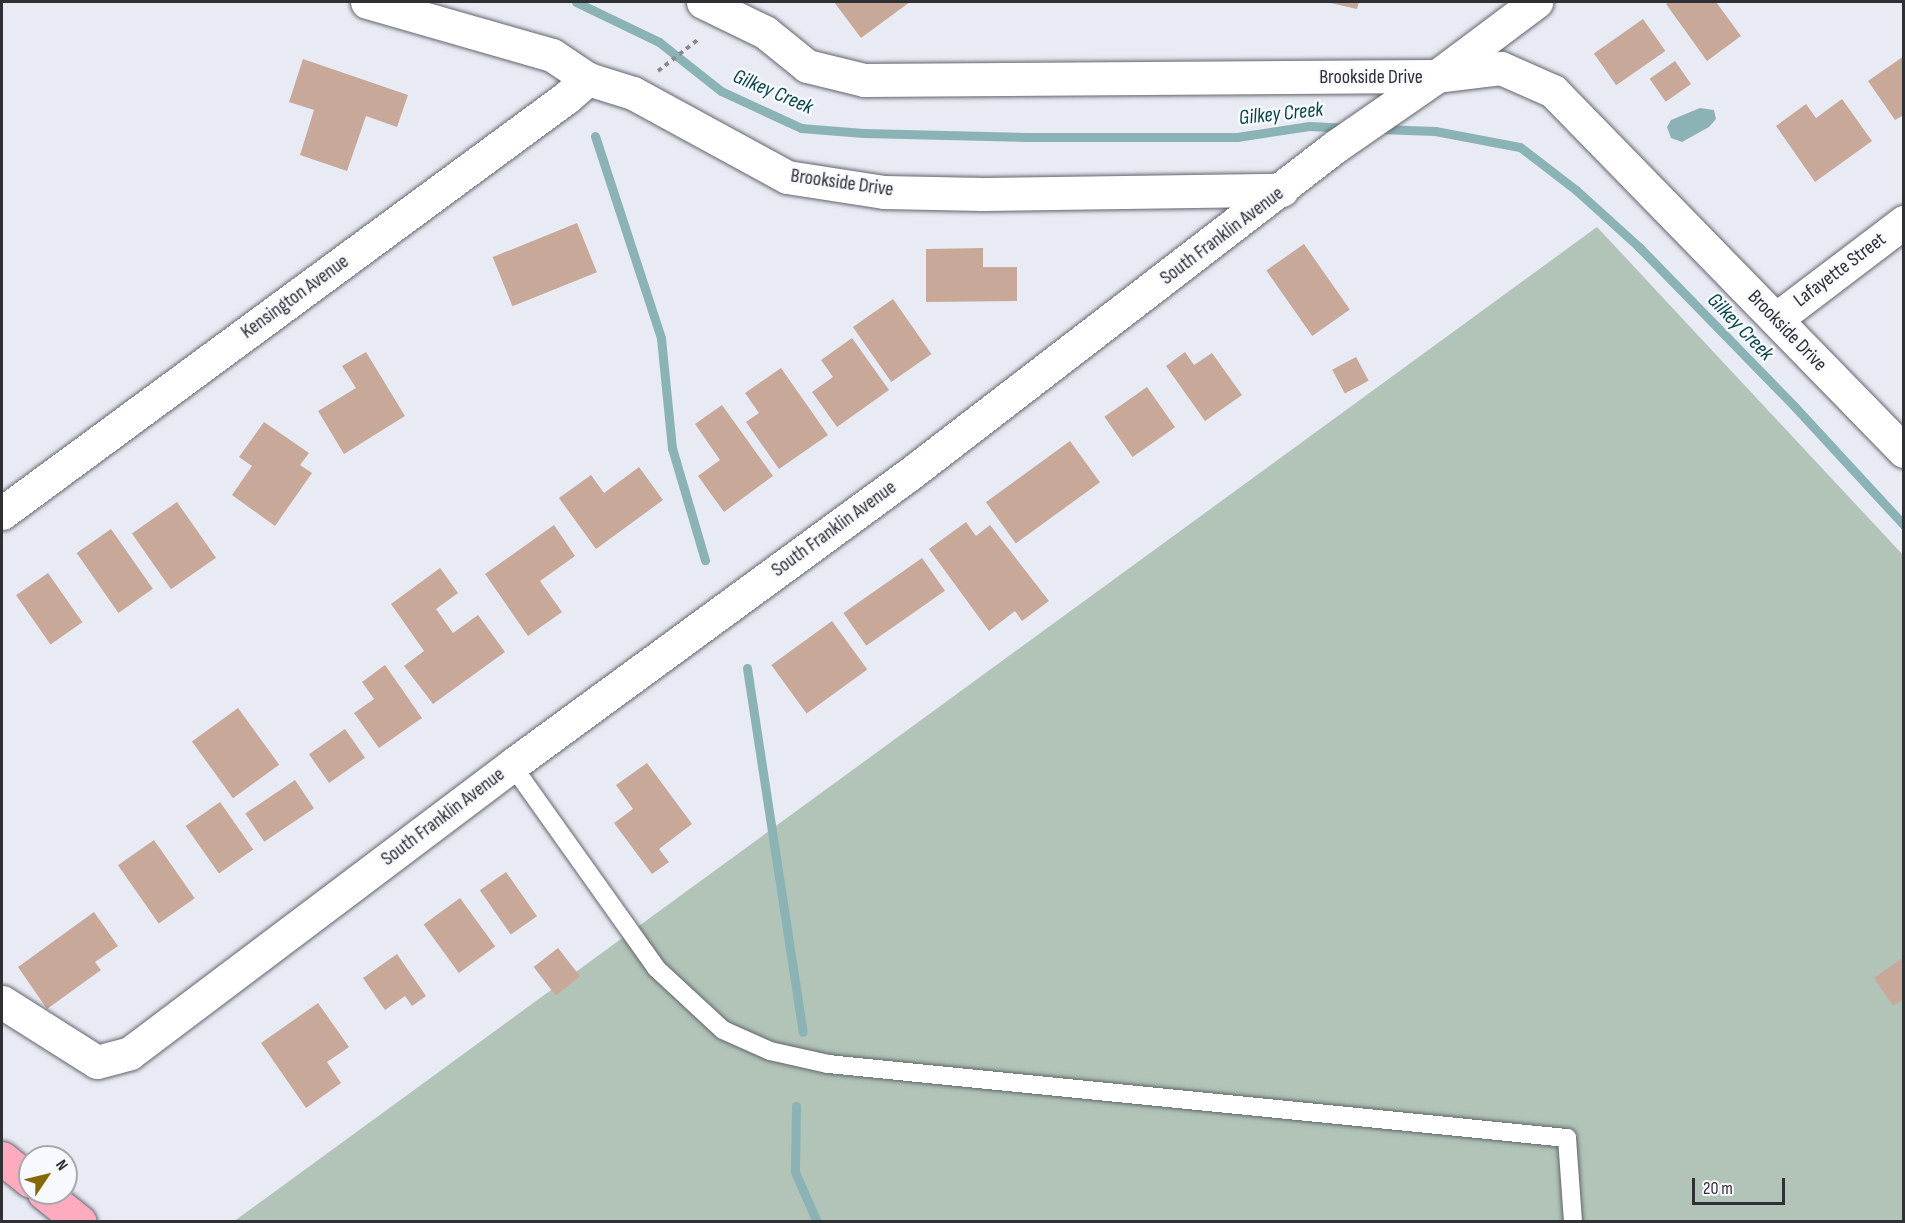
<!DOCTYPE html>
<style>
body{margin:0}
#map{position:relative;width:1905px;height:1223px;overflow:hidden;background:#e9ebf4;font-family:"Sofia Sans Condensed",sans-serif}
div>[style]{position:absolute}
.green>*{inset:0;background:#b1c4b7}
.water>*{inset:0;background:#8bb3b6}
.stream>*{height:9px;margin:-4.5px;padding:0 4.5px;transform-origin:4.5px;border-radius:4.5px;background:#8bb3b6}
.building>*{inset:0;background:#c8a899;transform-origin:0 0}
.path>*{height:4px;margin-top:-2px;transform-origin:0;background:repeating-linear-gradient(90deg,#87898f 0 4.5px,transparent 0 9px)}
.roads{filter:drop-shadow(0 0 2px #63656d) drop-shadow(0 0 2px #63656d)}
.service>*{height:18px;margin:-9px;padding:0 9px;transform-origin:9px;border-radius:9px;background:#fff}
.minor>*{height:33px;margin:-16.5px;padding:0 16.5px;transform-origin:16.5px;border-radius:16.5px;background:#fff}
.motorway>*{height:33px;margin:-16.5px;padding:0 16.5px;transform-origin:16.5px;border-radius:16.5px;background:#feabc0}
span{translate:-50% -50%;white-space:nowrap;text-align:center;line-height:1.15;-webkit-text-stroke:5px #f7f9fe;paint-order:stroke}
.street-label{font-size:20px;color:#2f3034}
.water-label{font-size:21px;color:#07464a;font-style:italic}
.frame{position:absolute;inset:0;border:3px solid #2f3034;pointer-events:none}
.north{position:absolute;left:18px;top:1145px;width:60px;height:60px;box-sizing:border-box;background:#f7f9fe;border:2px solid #a7a9ad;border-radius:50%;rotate:55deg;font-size:16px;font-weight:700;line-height:24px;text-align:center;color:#2f3034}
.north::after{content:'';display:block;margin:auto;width:21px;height:27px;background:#846a04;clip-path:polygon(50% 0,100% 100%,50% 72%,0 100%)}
.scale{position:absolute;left:1692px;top:1178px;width:93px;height:27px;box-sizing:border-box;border:3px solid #2f3034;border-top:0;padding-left:8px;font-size:18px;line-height:21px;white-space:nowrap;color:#2f3034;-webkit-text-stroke:4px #f7f9fe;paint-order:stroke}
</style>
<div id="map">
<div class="green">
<div style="clip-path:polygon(1597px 227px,1903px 555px,1903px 1221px,233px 1222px)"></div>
</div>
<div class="water">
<div style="clip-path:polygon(1700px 108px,1714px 110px,1716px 119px,1709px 127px,1682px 142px,1671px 138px,1667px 127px,1671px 120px)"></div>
</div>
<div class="stream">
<div style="left:576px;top:2px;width:92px;rotate:25.7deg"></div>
<div style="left:659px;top:42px;width:79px;rotate:38.3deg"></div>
<div style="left:721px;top:91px;width:88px;rotate:24.8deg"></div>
<div style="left:801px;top:128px;width:62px;rotate:4.6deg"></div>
<div style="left:863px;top:133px;width:164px;rotate:1.4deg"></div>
<div style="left:1027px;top:137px;width:210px"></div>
<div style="left:1237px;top:137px;width:73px;rotate:-8.7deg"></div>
<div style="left:1309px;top:126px;width:35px;rotate:3deg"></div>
<div style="left:1379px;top:129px;width:56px;rotate:2deg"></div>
<div style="left:1435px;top:131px;width:86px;rotate:10.7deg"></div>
<div style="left:1520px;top:147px;width:71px;rotate:37.5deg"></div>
<div style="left:1576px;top:190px;width:85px;rotate:42.1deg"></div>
<div style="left:1639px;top:247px;width:223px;rotate:45.7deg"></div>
<div style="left:1795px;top:407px;width:161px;rotate:47.3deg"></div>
<div style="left:595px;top:136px;width:213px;rotate:71.9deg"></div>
<div style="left:661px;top:338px;width:111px;rotate:84.3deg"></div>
<div style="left:672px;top:448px;width:117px;rotate:73.6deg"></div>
<div style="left:747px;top:668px;width:368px;rotate:81.3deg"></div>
<div style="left:796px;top:1106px;width:66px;rotate:90.9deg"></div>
<div style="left:795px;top:1172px;width:55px;rotate:66.3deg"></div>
</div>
<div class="building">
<div style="clip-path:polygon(834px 2px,910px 2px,861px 38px)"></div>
<div style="clip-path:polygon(1326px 2px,1359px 2px,1357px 9px)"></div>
<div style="clip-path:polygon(1669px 2px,1716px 2px,1741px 36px,1707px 61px,1666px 4px)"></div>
<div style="left:1643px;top:19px;width:39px;height:60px;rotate:55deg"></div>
<div style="clip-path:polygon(1904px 56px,1904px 115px,1895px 120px,1868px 81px)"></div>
<div style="clip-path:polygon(303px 59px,408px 95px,397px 127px,366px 116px,347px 171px,300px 155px,314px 110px,289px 102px)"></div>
<div style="left:1675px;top:61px;width:28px;height:31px;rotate:55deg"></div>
<div style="clip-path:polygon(1842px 99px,1872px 141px,1815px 182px,1776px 126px,1806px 104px,1816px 118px)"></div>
<div style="left:577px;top:223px;width:53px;height:91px;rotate:68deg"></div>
<div style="left:1304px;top:244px;width:80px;height:46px;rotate:55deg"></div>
<div style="clip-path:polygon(983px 248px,983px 267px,1017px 267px,1017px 301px,926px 302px,926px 249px)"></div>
<div style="left:893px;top:299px;width:67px;height:49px;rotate:55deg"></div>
<div style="clip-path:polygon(852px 338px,889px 390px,837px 427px,812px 392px,833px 377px,821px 360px)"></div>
<div style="clip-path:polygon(366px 352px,405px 416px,344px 454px,318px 411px,356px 388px,342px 366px)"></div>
<div style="clip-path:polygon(1185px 352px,1194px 365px,1212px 353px,1242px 395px,1205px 421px,1166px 366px)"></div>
<div style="left:1356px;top:357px;width:27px;height:27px;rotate:62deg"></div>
<div style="clip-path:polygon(781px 368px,828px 435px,779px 469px,746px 422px,759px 413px,745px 393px)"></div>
<div style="left:1147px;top:387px;width:49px;height:52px;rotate:55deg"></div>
<div style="clip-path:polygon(722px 405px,773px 476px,724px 512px,698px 476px,720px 460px,695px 424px)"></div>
<div style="clip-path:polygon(264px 422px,309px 453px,300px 465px,312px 473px,275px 526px,232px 495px,252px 466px,239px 457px)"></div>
<div style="left:1070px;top:441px;width:51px;height:104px;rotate:54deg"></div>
<div style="clip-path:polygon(639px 467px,663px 500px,596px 549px,559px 498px,591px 475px,604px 493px)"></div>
<div style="left:177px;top:502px;width:68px;height:55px;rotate:55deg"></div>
<div style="clip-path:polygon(966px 522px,976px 536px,990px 525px,1049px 601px,1022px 621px,1015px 611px,989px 631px,929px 549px)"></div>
<div style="clip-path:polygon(554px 525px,575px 556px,540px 581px,562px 612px,528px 636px,485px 574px)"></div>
<div style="left:111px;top:529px;width:73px;height:42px;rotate:55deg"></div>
<div style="left:922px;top:558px;width:40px;height:96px;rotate:55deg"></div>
<div style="clip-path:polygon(440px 568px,458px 593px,436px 609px,453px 633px,478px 615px,505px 652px,433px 704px,404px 666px,424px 651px,391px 604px)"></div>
<div style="left:48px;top:573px;width:60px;height:39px;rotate:55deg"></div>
<div style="left:832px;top:621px;width:60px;height:75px;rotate:54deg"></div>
<div style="clip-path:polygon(385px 665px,422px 718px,379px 748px,354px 713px,374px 699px,362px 682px)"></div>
<div style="left:238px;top:708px;width:70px;height:57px;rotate:54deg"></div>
<div style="left:345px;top:729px;width:35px;height:44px;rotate:55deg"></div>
<div style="clip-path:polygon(647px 763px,692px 824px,659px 849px,669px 862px,652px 874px,614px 823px,633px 809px,616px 785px)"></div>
<div style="left:295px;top:780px;width:34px;height:60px;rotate:56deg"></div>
<div style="left:220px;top:802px;width:58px;height:42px;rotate:55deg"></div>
<div style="left:154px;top:840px;width:71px;height:44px;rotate:55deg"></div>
<div style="left:506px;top:872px;width:54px;height:32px;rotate:55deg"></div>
<div style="left:460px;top:898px;width:60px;height:45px;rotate:54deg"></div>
<div style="clip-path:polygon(94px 912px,118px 946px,95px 962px,101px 970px,47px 1009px,18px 967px)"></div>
<div style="left:558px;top:948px;width:36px;height:31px;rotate:52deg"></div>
<div style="clip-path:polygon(397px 954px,426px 996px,412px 1006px,405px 996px,385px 1010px,363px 978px)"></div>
<div style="clip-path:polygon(1901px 959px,1904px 962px,1904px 999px,1893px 1006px,1874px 978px)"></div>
<div style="clip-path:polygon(318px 1003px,349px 1047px,327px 1062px,341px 1083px,306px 1108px,261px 1043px)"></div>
</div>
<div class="path">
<div style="left:658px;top:71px;width:53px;rotate:-38.2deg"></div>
</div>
<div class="roads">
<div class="service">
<div style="left:512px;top:765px;width:249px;rotate:54.6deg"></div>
<div style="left:656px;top:968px;width:91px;rotate:42.8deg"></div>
<div style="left:723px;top:1030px;width:51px;rotate:24.1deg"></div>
<div style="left:770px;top:1051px;width:59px;rotate:12.6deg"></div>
<div style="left:828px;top:1064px;width:743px;rotate:5.72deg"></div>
<div style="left:1567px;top:1138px;width:84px;rotate:85.9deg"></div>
</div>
<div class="minor">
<div style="left:367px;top:2px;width:192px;rotate:16deg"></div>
<div style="left:552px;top:55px;width:43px;rotate:33.7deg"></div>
<div style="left:588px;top:79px;width:47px;rotate:17.3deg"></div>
<div style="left:633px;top:93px;width:175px;rotate:28.6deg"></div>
<div style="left:787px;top:177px;width:98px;rotate:8.8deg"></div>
<div style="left:884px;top:192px;width:99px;rotate:1.2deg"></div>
<div style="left:983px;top:194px;width:299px;rotate:-0.8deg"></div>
<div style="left:703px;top:2px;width:69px;rotate:25.8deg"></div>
<div style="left:765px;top:32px;width:54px;rotate:39deg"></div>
<div style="left:807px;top:66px;width:59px;rotate:13.8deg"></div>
<div style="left:864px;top:80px;width:573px;rotate:-0.4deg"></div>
<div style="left:1437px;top:76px;width:64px;rotate:-7.1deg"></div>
<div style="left:1501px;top:68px;width:57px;rotate:23.9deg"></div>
<div style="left:1553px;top:91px;width:503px;rotate:45.73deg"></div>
<div style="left:1776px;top:319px;width:161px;rotate:-37.2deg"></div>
<div style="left:2px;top:513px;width:702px;rotate:-36.36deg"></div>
<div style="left:567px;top:97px;width:28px;rotate:-41deg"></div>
<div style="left:2px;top:1002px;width:112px;rotate:32.3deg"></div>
<div style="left:97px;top:1062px;width:34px;rotate:-15deg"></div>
<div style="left:130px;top:1053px;width:478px;rotate:-37deg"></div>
<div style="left:512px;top:765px;width:489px;rotate:-36.2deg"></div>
<div style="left:907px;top:476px;width:541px;rotate:-37.57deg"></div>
<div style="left:1336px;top:146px;width:123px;rotate:-34.7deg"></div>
<div style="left:1437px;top:76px;width:124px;rotate:-36.8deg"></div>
</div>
<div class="motorway">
<div style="left:2px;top:1158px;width:36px;rotate:39deg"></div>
<div style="left:44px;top:1193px;width:46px;rotate:38.9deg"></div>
</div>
</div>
<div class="street-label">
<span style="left:1371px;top:77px">Brookside Drive</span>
<span style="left:842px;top:183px;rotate:8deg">Brookside Drive</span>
<span style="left:1222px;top:236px;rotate:-37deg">South Franklin Avenue</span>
<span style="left:1840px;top:270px;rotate:-37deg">Lafayette Street</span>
<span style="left:295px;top:297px;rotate:-36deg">Kensington Avenue</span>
<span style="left:1787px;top:331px;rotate:46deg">Brookside Drive</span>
<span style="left:834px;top:529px;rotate:-36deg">South Franklin Avenue</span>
<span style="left:443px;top:817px;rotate:-37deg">South Franklin Avenue</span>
</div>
<div class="water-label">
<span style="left:773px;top:92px;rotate:23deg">Gilkey Creek</span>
<span style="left:1281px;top:114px;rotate:-6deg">Gilkey Creek</span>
<span style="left:1740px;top:327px;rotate:46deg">Gilkey Creek</span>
</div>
<div class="frame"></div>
<div class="north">N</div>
<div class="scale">20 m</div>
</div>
